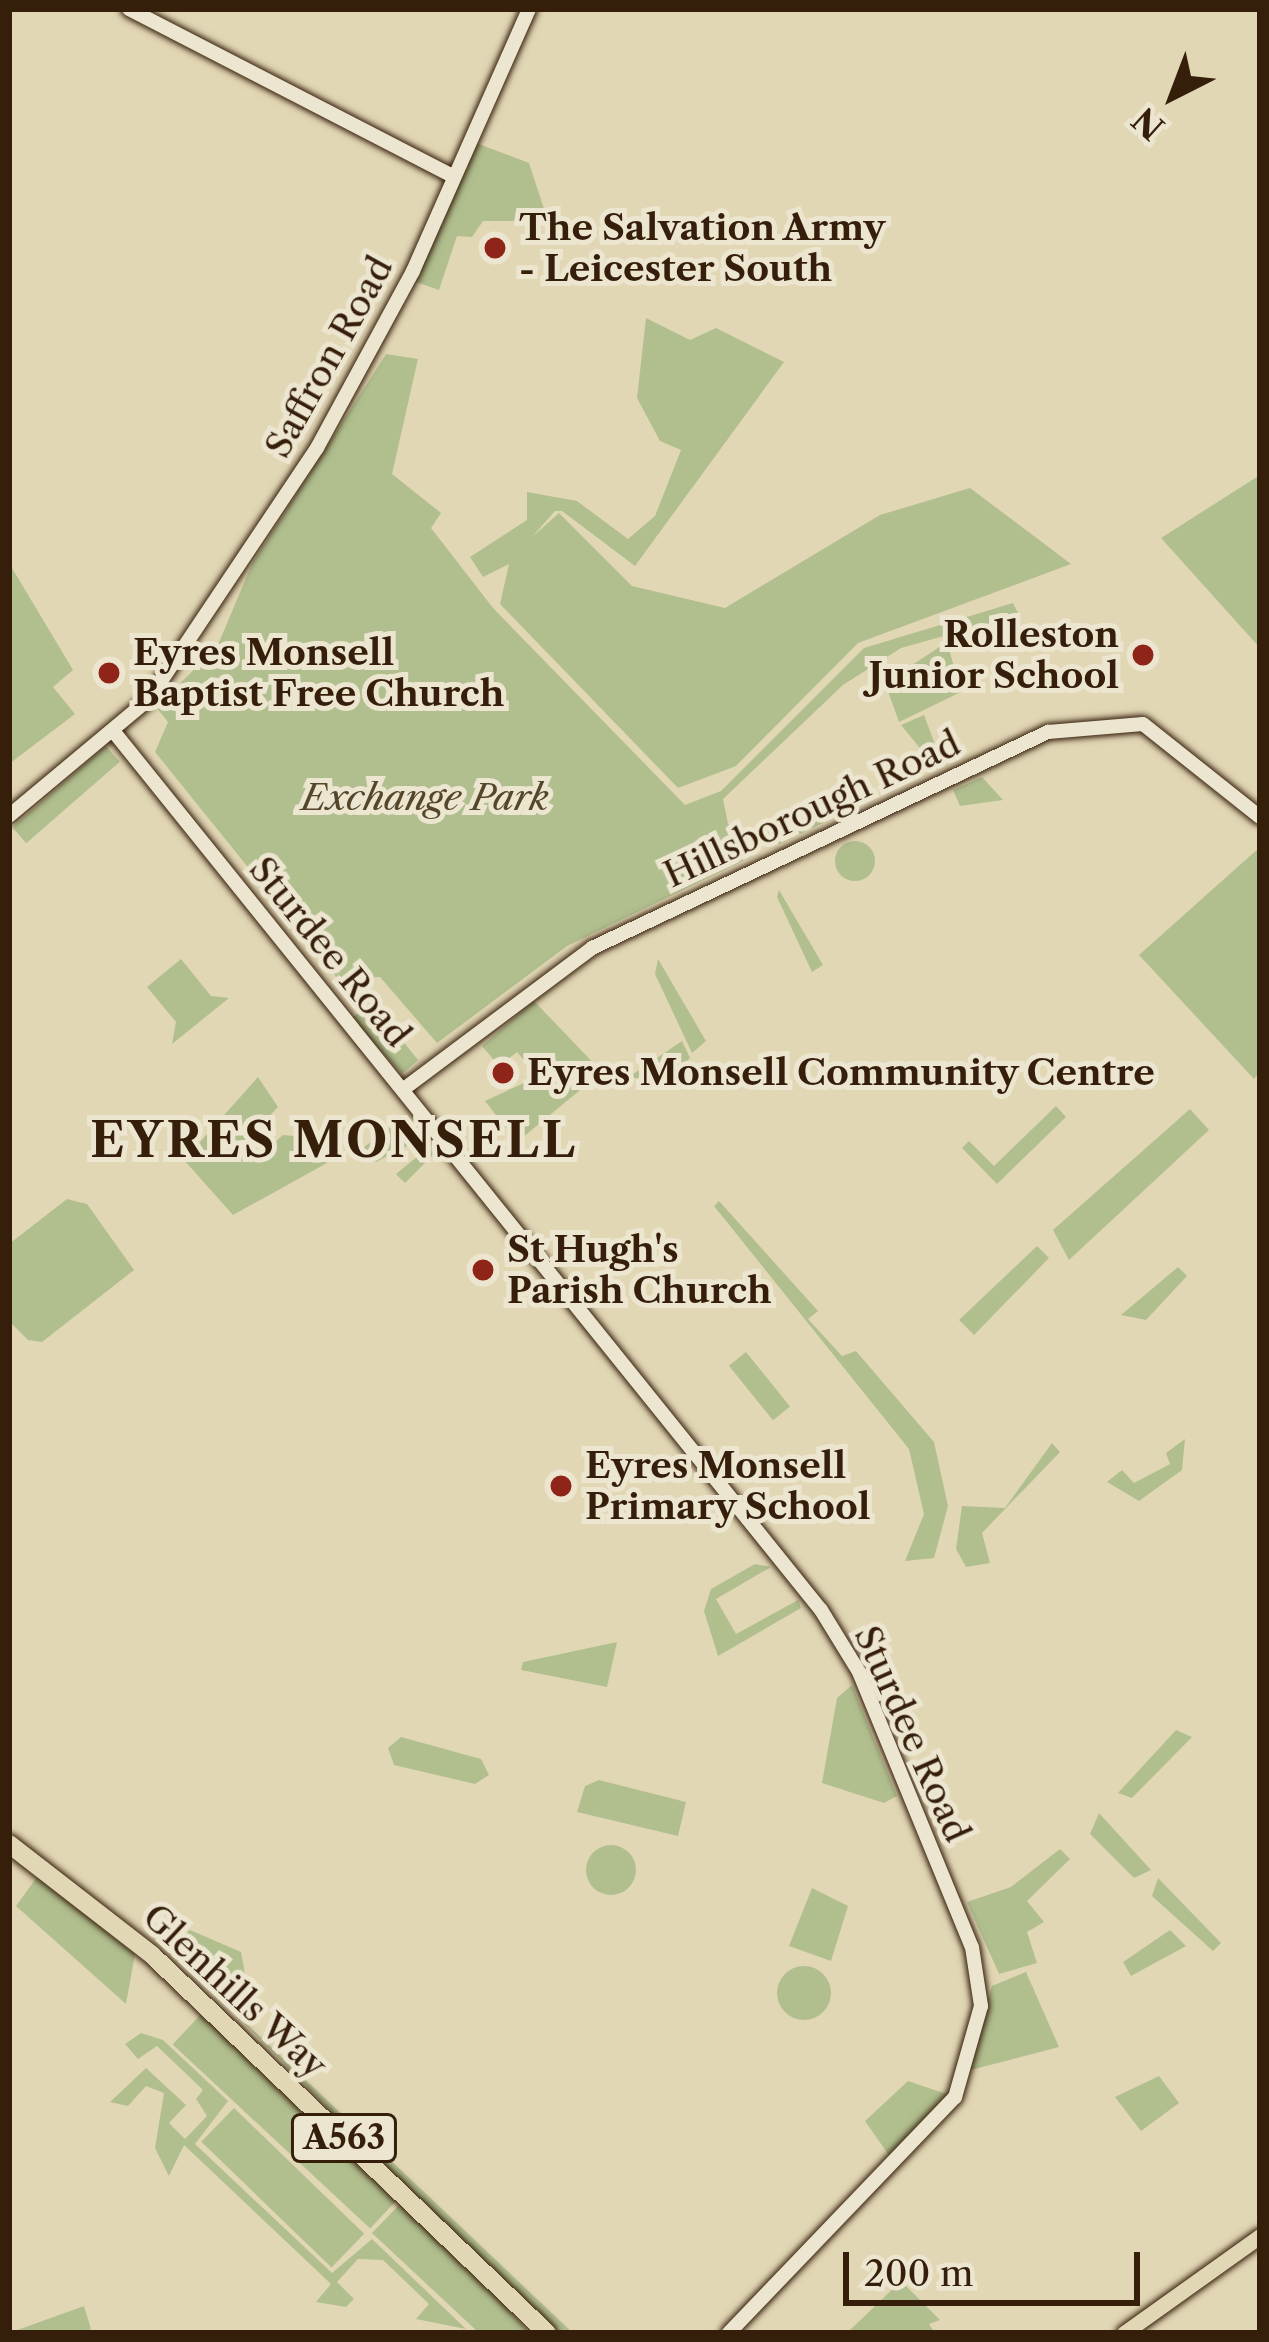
<!DOCTYPE html>
<style>
body{margin:0}
#map{position:relative;width:1269px;height:2342px;overflow:hidden;background:#e2d7b5;font-family:"Libre Caslon Text",serif}
div>[style]{position:absolute}
.green>*{inset:0;background:#b1bf8f;transform-origin:0 0}
.round{border-radius:50%}
.roads{filter:drop-shadow(0 0 3px #351e0a) drop-shadow(0 0 3px #351e0a)}
.secondary>*{height:14px;margin:-7px;padding:0 7px;transform-origin:7px;border-radius:7px;background:#ece5cf}
.primary>*{height:15px;margin:-7.5px;padding:0 7.5px;transform-origin:7.5px;border-radius:7.5px;background:#e2d7b5}
.highway>*{height:18px;margin:-9px;padding:0 9px;transform-origin:9px;border-radius:9px;background:#e2d7b5}
.dots>*{width:33px;height:33px;translate:-50% -50%;box-sizing:border-box;border:6px solid #ece5cf;border-radius:50%}
span{translate:-50% -50%;white-space:nowrap;text-align:center;line-height:1.15;-webkit-text-stroke:10px #ece5cf;paint-order:stroke}
.shield-label span{padding:3px 9px;background:#ece5cf;border:3px solid;border-radius:9px;-webkit-text-stroke-width:0}
.shield-label{font-size:33px;color:#351e0a;font-weight:700}
.poi-label{font-size:36px;color:#351e0a;font-weight:700}
.left{translate:0 -50%;text-align:left}
.right{translate:-100% -50%;text-align:right}
.street-label{font-size:36px;color:#351e0a}
.park-label{font-size:36px;color:#54462b;font-style:italic}
.district-label{font-size:48px;color:#351e0a;font-weight:700;letter-spacing:3px}
.frame{position:absolute;inset:0;border:12px solid #351e0a;pointer-events:none}
.north{position:absolute;left:1113px;top:36px;width:120px;height:120px;-webkit-text-stroke:9px #ece5cf;paint-order:stroke;rotate:222deg;font-size:33px;font-weight:700;line-height:48px;text-align:center;color:#351e0a}
.north::after{content:'';display:block;margin:auto;width:42px;height:54px;background:#351e0a;clip-path:polygon(50% 0,100% 100%,50% 72%,0 100%)}
.scale{position:absolute;left:843px;top:2252px;width:297px;height:54px;box-sizing:border-box;border:6px solid #351e0a;border-top:0;padding-left:15px;font-size:36px;line-height:42px;white-space:nowrap;color:#351e0a;-webkit-text-stroke:9px #ece5cf;paint-order:stroke}
</style>
<div id="map">
<div class="green">
<div style="clip-path:polygon(476px 143px,529px 163px,548px 221px,483px 221px,472px 237px,457px 236px,439px 290px,416px 282px)"></div>
<div style="clip-path:polygon(646px 318px,690px 340px,716px 328px,784px 362px,635px 566px,562px 511px,555px 511px,532px 537px,559px 513px,632px 586px,725px 608px,880px 515px,970px 488px,1071px 564px,858px 643px,736px 766px,678px 788px,500px 604px,509px 564px,483px 577px,470px 557px,527px 520px,527px 492px,577px 501px,628px 539px,655px 516px,681px 450px,660px 441px,637px 398px)"></div>
<div style="clip-path:polygon(386px 354px,418px 359px,392px 474px,441px 513px,431px 528px,493px 608px,685px 805px,721px 791px,864px 648px,1013px 603px,1019px 615px,901px 648px,843px 685px,723px 799px,728px 824px,755px 844px,751px 857px,567px 946px,437px 1043px,380px 977px,338px 979px,155px 752px,168px 722px,156px 707px,217px 647px,252px 564px)"></div>
<div style="clip-path:polygon(1260px 475px,1260px 648px,1161px 538px)"></div>
<div style="clip-path:polygon(9px 563px,73px 670px,53px 687px,75px 714px,9px 764px)"></div>
<div style="clip-path:polygon(947px 642px,961px 692px,899px 722px,885px 683px)"></div>
<div style="clip-path:polygon(924px 715px,943px 766px,937px 769px,901px 725px)"></div>
<div style="left:106px;top:746px;width:21px;height:124px;rotate:49deg"></div>
<div style="clip-path:polygon(982px 777px,1003px 800px,960px 806px,953px 790px)"></div>
<div style="clip-path:polygon(857px 784px,877px 797px,779px 844px,758px 830px,772px 822px,780px 831px)"></div>
<div class="round" style="left:835px;top:841px;width:40px;height:40px"></div>
<div style="clip-path:polygon(1260px 847px,1260px 1072px,1254px 1079px,1139px 955px)"></div>
<div style="clip-path:polygon(779px 890px,823px 965px,812px 972px,777px 897px)"></div>
<div style="clip-path:polygon(181px 959px,211px 996px,229px 998px,172px 1044px,176px 1022px,147px 987px)"></div>
<div style="clip-path:polygon(658px 959px,706px 1041px,692px 1053px,655px 974px)"></div>
<div style="clip-path:polygon(371px 1001px,418px 1060px,402px 1074px,352px 1018px)"></div>
<div style="clip-path:polygon(534px 1001px,602px 1072px,517px 1142px,485px 1101px,526px 1082px,528px 1065px,517px 1052px,499px 1066px,482px 1046px)"></div>
<div style="clip-path:polygon(682px 1041px,690px 1058px,673px 1074px,626px 1079px)"></div>
<div style="clip-path:polygon(258px 1077px,278px 1107px,241px 1146px,251px 1163px,283px 1135px,305px 1137px,327px 1163px,233px 1215px,184px 1160px)"></div>
<div style="clip-path:polygon(1056px 1106px,1066px 1117px,997px 1184px,962px 1148px,969px 1141px,994px 1166px)"></div>
<div style="clip-path:polygon(1190px 1109px,1209px 1130px,1069px 1260px,1053px 1230px)"></div>
<div style="clip-path:polygon(407px 1116px,434px 1154px,405px 1183px,396px 1174px,418px 1156px,413px 1143px,376px 1162px,364px 1147px)"></div>
<div style="clip-path:polygon(67px 1199px,87px 1204px,134px 1270px,42px 1342px,28px 1340px,9px 1321px,9px 1244px)"></div>
<div style="clip-path:polygon(719px 1201px,818px 1311px,808px 1319px,842px 1356px,856px 1351px,934px 1442px,948px 1506px,934px 1558px,905px 1561px,924px 1514px,909px 1449px,714px 1206px)"></div>
<div style="clip-path:polygon(1037px 1246px,1049px 1258px,974px 1335px,959px 1320px)"></div>
<div style="clip-path:polygon(1178px 1267px,1187px 1276px,1146px 1320px,1121px 1315px)"></div>
<div style="left:746px;top:1352px;width:70px;height:22px;rotate:51deg"></div>
<div style="clip-path:polygon(1185px 1439px,1182px 1470px,1139px 1501px,1107px 1482px,1122px 1470px,1134px 1483px,1170px 1464px,1166px 1453px)"></div>
<div style="clip-path:polygon(1052px 1443px,1060px 1452px,982px 1533px,990px 1563px,966px 1567px,956px 1549px,962px 1506px,1005px 1508px)"></div>
<div style="clip-path:polygon(755px 1564px,771px 1567px,716px 1599px,736px 1634px,798px 1600px,801px 1608px,718px 1656px,704px 1611px,711px 1589px)"></div>
<div style="clip-path:polygon(617px 1642px,607px 1687px,521px 1670px,523px 1662px)"></div>
<div style="clip-path:polygon(852px 1685px,897px 1796px,884px 1803px,822px 1783px,837px 1698px)"></div>
<div style="clip-path:polygon(1176px 1730px,1192px 1737px,1132px 1798px,1118px 1793px)"></div>
<div style="clip-path:polygon(401px 1737px,481px 1759px,489px 1775px,475px 1784px,394px 1765px,388px 1748px)"></div>
<div style="clip-path:polygon(599px 1780px,686px 1802px,678px 1836px,577px 1812px,585px 1786px)"></div>
<div style="clip-path:polygon(1099px 1813px,1151px 1870px,1134px 1878px,1090px 1834px)"></div>
<div class="round" style="left:586px;top:1845px;width:50px;height:50px"></div>
<div style="clip-path:polygon(1060px 1849px,1070px 1859px,1027px 1901px,1044px 1922px,1027px 1932px,1037px 1963px,999px 1974px,967px 1902px,1011px 1887px)"></div>
<div style="clip-path:polygon(37px 1877px,135px 1954px,126px 2004px,16px 1906px)"></div>
<div style="clip-path:polygon(1158px 1878px,1221px 1943px,1213px 1951px,1152px 1896px)"></div>
<div style="clip-path:polygon(812px 1888px,848px 1906px,831px 1961px,789px 1946px)"></div>
<div style="clip-path:polygon(190px 1930px,241px 1952px,245px 1974px,231px 1996px,175px 1943px)"></div>
<div style="clip-path:polygon(1170px 1930px,1186px 1946px,1131px 1976px,1123px 1962px)"></div>
<div class="round" style="left:777px;top:1966px;width:54px;height:54px"></div>
<div style="clip-path:polygon(1026px 1972px,1059px 2047px,967px 2071px,992px 1986px)"></div>
<div style="clip-path:polygon(218px 1997px,573px 2333px,551px 2333px)"></div>
<div style="left:202px;top:2013px;width:270px;height:43px;rotate:43deg"></div>
<div style="clip-path:polygon(141px 2033px,163px 2040px,228px 2101px,195px 2144px,332px 2273px,372px 2239px,466px 2329px,416px 2319px,429px 2304px,383px 2260px,358px 2259px,337px 2282px,354px 2299px,346px 2307px,316px 2302px,331px 2284px,184px 2145px,169px 2176px,155px 2148px,164px 2093px,146px 2086px,128px 2106px,110px 2102px,146px 2068px,186px 2105px,169px 2123px,185px 2139px,207px 2116px,196px 2099px,203px 2090px,157px 2046px,138px 2059px,125px 2044px)"></div>
<div style="clip-path:polygon(1159px 2076px,1179px 2103px,1141px 2131px,1115px 2097px)"></div>
<div style="clip-path:polygon(908px 2081px,955px 2097px,895px 2164px,865px 2121px)"></div>
<div style="left:234px;top:2108px;width:181px;height:47px;rotate:44deg"></div>
<div style="clip-path:polygon(402px 2202px,490px 2287px,529px 2333px,479px 2333px,372px 2233px)"></div>
<div style="clip-path:polygon(901px 2281px,940px 2320px,929px 2324px,935px 2333px,847px 2333px)"></div>
<div style="clip-path:polygon(84px 2306px,91px 2329px,82px 2333px,9px 2333px)"></div>
</div>
<div class="roads">
<div class="secondary">
<div style="left:129px;top:9px;width:361px;rotate:27.3deg"></div>
<div style="left:114px;top:732px;width:1127px;rotate:51.16deg"></div>
<div style="left:821px;top:1610px;width:73px;rotate:58.5deg"></div>
<div style="left:859px;top:1672px;width:297px;rotate:67.7deg"></div>
<div style="left:972px;top:1947px;width:60px;rotate:81.3deg"></div>
<div style="left:981px;top:2006px;width:95px;rotate:105.9deg"></div>
<div style="left:955px;top:2097px;width:327px;rotate:133.8deg"></div>
<div style="left:9px;top:816px;width:182px;rotate:-39.9deg"></div>
<div style="left:149px;top:699px;width:302px;rotate:-56.2deg"></div>
<div style="left:317px;top:448px;width:201px;rotate:-61.5deg"></div>
<div style="left:413px;top:271px;width:287px;rotate:-66.1deg"></div>
<div style="left:405px;top:1088px;width:234px;rotate:-36.8deg"></div>
<div style="left:592px;top:948px;width:505px;rotate:-25.35deg"></div>
<div style="left:1048px;top:732px;width:95px;rotate:-4.8deg"></div>
<div style="left:1143px;top:724px;width:149px;rotate:38.5deg"></div>
</div>
<div class="primary">
<div style="left:1124px;top:2333px;width:167px;rotate:-35.5deg"></div>
</div>
<div class="highway">
<div style="left:9px;top:1844px;width:181px;rotate:37.8deg"></div>
<div style="left:152px;top:1955px;width:547px;rotate:43.74deg"></div>
</div>
</div>
<div class="dots">
<div style="left:495px;top:248px;background:#8f2418"></div>
<div style="left:1143px;top:655px;background:#8f2418"></div>
<div style="left:109px;top:673px;background:#8f2418"></div>
<div style="left:503px;top:1073px;background:#8f2418"></div>
<div style="left:483px;top:1270px;background:#8f2418"></div>
<div style="left:561px;top:1486px;background:#8f2418"></div>
</div>
<div class="shield-label">
<span style="left:344px;top:2138px">A563</span>
</div>
<div class="poi-label">
<span class="left" style="left:519px;top:248px">The Salvation Army<br>- Leicester South</span>
<span class="right" style="left:1119px;top:655px">Rolleston<br>Junior School</span>
<span class="left" style="left:133px;top:673px">Eyres Monsell<br>Baptist Free Church</span>
<span class="left" style="left:527px;top:1073px">Eyres Monsell Community Centre</span>
<span class="left" style="left:507px;top:1270px">St Hugh's<br>Parish Church</span>
<span class="left" style="left:585px;top:1486px">Eyres Monsell<br>Primary School</span>
</div>
<div class="street-label">
<span style="left:329px;top:357px;rotate:-61deg">Saffron Road</span>
<span style="left:812px;top:809px;rotate:-25deg">Hillsborough Road</span>
<span style="left:330px;top:952px;rotate:51deg">Sturdee Road</span>
<span style="left:912px;top:1734px;rotate:66deg">Sturdee Road</span>
<span style="left:235px;top:1991px;rotate:43deg">Glenhills Way</span>
</div>
<div class="park-label">
<span style="left:425px;top:798px">Exchange Park</span>
</div>
<div class="district-label">
<span style="left:334px;top:1140px">EYRES MONSELL</span>
</div>
<div class="frame"></div>
<div class="north">N</div>
<div class="scale">200 m</div>
</div>
